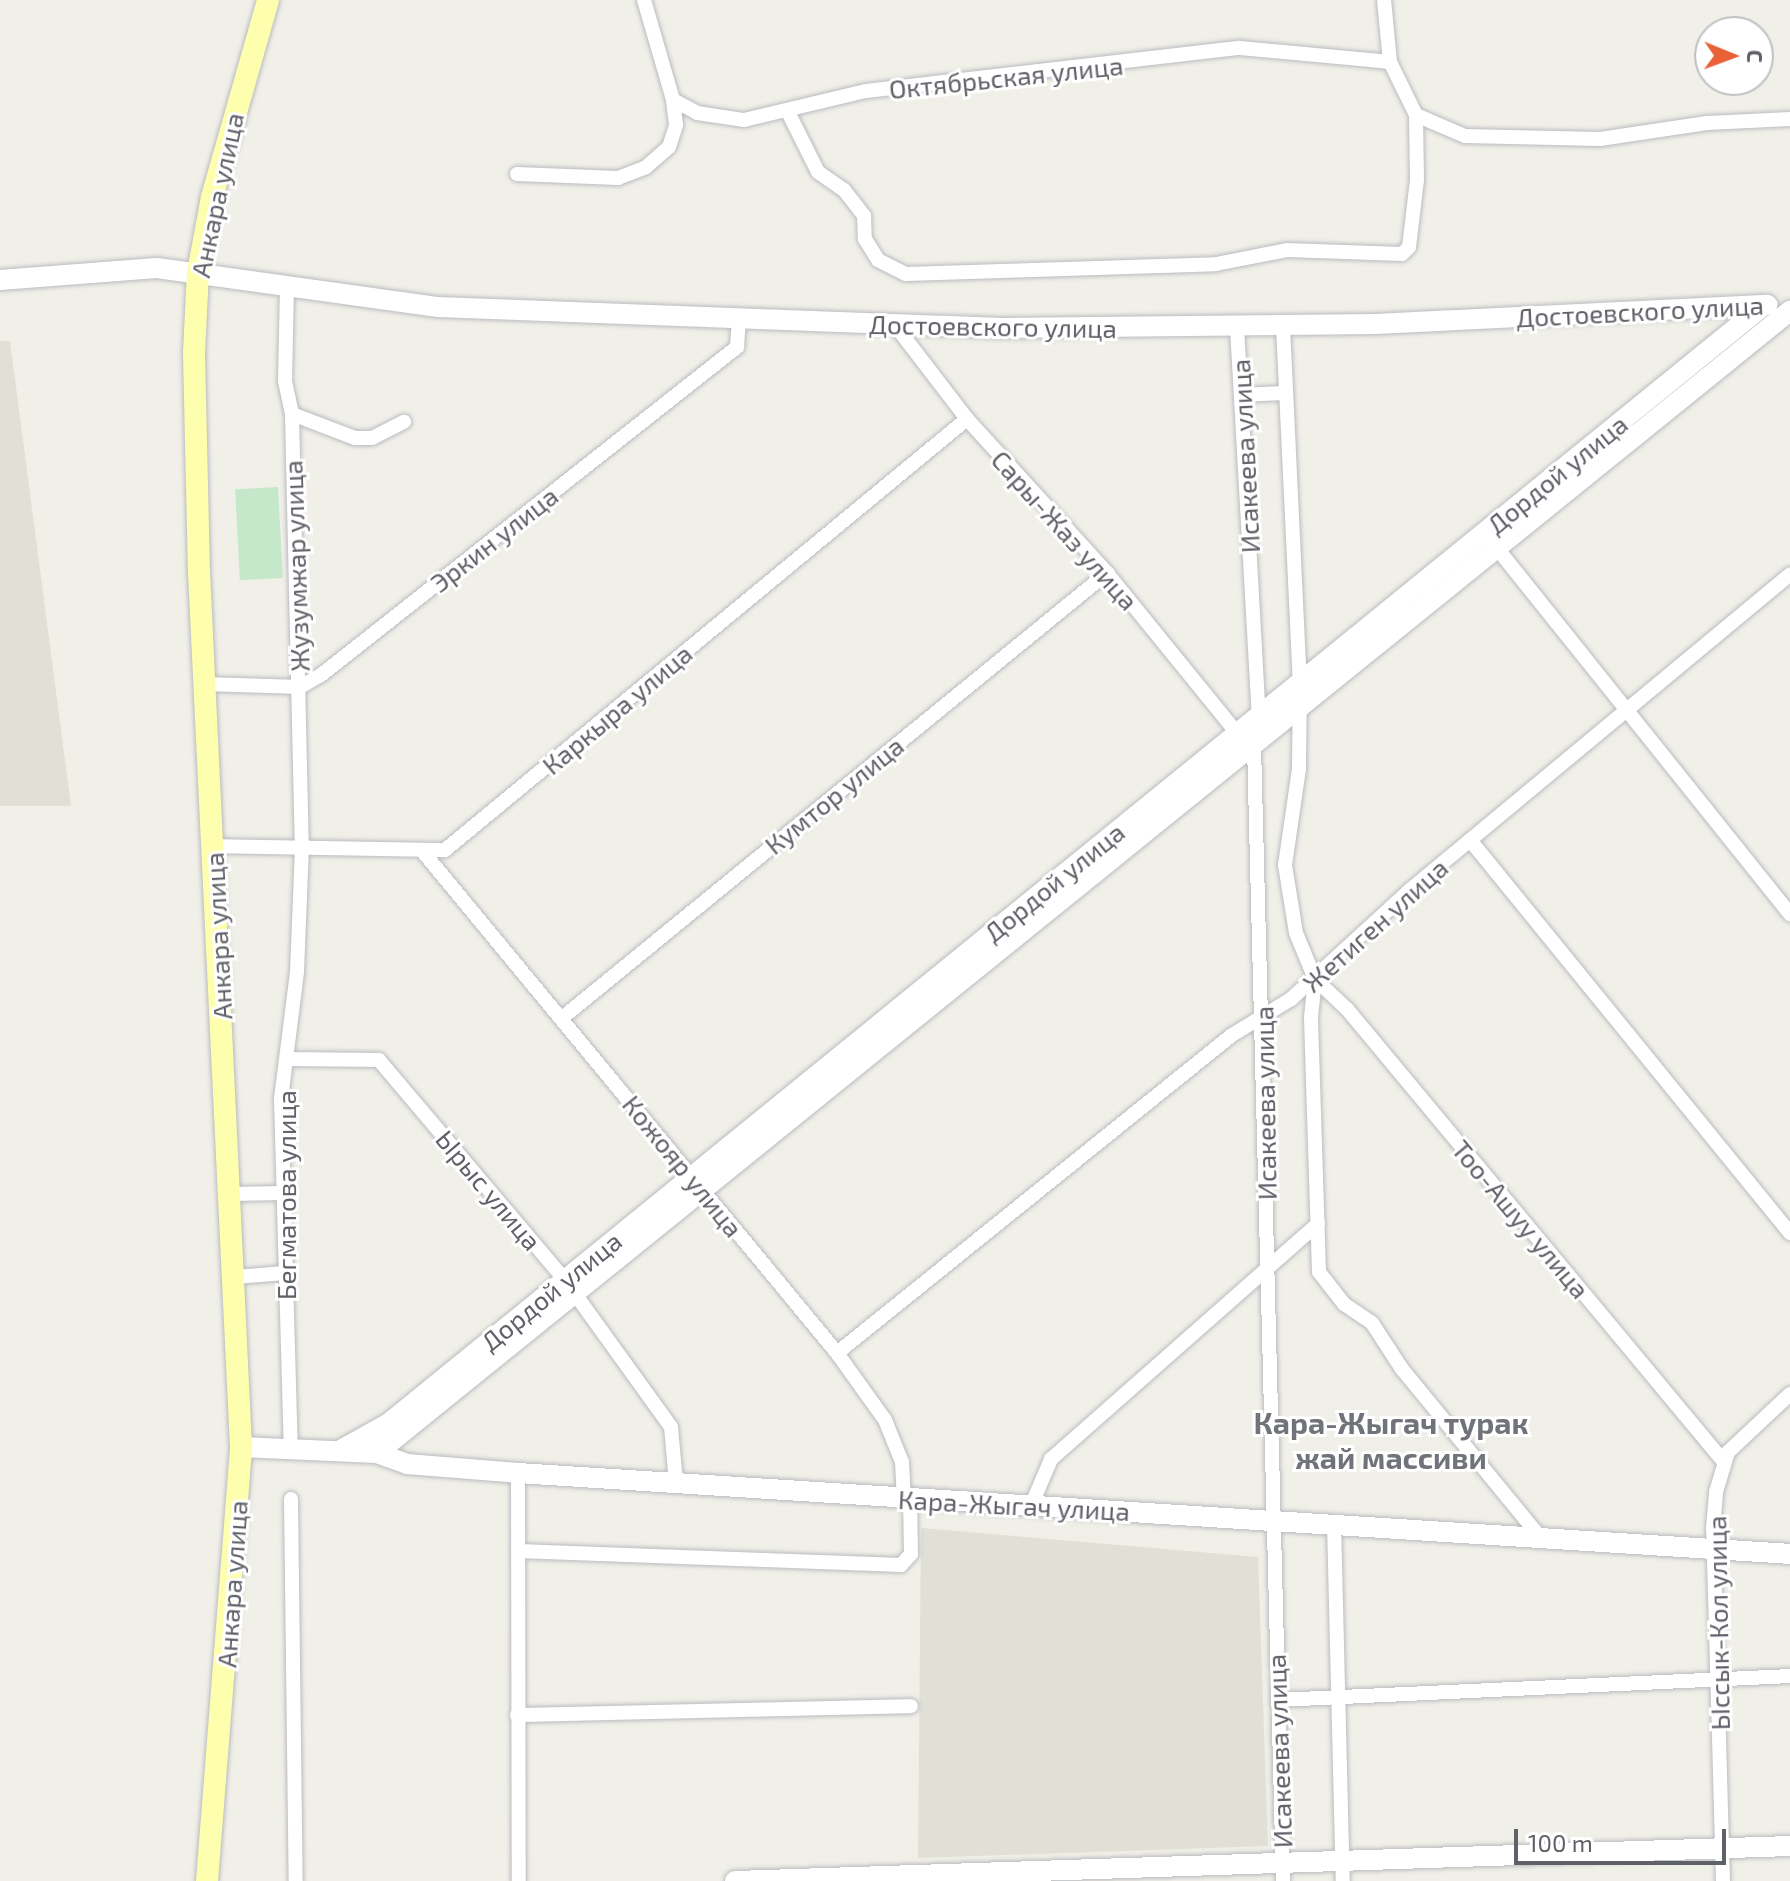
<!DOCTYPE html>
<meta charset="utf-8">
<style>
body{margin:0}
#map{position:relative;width:1790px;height:1881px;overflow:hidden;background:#f1f0e8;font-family:"Exo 2",sans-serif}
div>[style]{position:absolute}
.education>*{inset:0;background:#e1e0d6}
.green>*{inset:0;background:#c5e8cb;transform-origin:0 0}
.roads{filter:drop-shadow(0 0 2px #babbc1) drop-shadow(0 0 2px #babbc1)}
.street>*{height:14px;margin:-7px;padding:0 7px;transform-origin:7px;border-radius:7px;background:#fff}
.secondary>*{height:20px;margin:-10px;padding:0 10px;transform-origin:10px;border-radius:10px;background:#fff}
.primary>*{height:22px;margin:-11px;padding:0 11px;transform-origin:11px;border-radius:11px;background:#fefeaf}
span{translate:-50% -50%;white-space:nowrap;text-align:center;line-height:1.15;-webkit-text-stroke:6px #fff;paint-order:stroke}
.street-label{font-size:26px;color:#5f6168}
.quarter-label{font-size:30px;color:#70737a;font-weight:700}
.north{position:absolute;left:1694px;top:16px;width:80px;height:80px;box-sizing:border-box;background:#fff;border:2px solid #bfc0c3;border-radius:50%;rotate:91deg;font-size:22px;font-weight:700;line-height:32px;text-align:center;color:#5f6168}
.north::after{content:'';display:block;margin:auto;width:28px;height:36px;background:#e96136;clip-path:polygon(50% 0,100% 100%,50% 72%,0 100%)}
.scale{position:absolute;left:1514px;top:1829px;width:212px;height:36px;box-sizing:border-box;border:4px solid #5f6168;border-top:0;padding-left:10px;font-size:24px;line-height:28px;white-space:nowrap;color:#5f6168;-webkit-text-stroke:6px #fff;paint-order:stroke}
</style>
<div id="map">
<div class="education">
<div style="clip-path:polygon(0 341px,10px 341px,71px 806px,0 806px)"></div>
<div style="clip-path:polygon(921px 1528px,1258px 1557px,1268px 1846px,918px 1858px)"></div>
</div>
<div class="green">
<div style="left:278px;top:487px;width:91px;height:43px;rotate:87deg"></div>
</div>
<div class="roads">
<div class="street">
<div style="left:644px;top:0;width:104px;rotate:73.8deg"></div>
<div style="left:673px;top:100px;width:27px;rotate:28deg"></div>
<div style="left:697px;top:113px;width:48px;rotate:8.5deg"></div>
<div style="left:744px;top:120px;width:125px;rotate:-13.4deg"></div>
<div style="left:866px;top:91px;width:376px;rotate:-6.6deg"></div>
<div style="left:1240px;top:48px;width:151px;rotate:5.3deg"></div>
<div style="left:788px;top:112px;width:67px;rotate:63.4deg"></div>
<div style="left:818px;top:172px;width:32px;rotate:35deg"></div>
<div style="left:844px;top:190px;width:33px;rotate:52deg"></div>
<div style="left:864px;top:216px;width:23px;rotate:88deg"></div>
<div style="left:865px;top:239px;width:25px;rotate:58deg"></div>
<div style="left:878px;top:260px;width:31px;rotate:27deg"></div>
<div style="left:906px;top:274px;width:310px;rotate:-1.8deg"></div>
<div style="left:1216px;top:264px;width:72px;rotate:-11.2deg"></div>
<div style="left:1287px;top:250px;width:115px;rotate:2deg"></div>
<div style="left:1402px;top:254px;width:10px;rotate:-45deg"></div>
<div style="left:1409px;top:247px;width:67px;rotate:-83.2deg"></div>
<div style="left:1417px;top:180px;width:65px;rotate:-90.9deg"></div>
<div style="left:1416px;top:115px;width:59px;rotate:-116.1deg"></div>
<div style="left:1390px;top:62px;width:62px;rotate:-95.5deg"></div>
<div style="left:1416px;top:115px;width:53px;rotate:23.2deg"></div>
<div style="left:1465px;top:136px;width:135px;rotate:1.3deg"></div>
<div style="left:1600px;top:139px;width:108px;rotate:-8.5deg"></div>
<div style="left:1707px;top:123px;width:83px;rotate:-2.8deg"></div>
<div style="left:517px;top:174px;width:101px;rotate:2.3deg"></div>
<div style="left:618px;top:178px;width:30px;rotate:-21deg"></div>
<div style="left:646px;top:167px;width:30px;rotate:-41deg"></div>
<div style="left:669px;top:147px;width:23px;rotate:-72deg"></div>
<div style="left:676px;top:125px;width:25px;rotate:-97deg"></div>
<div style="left:287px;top:286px;width:95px;rotate:91.2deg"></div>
<div style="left:285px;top:381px;width:34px;rotate:78deg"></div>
<div style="left:292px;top:414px;width:433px;rotate:88.7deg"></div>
<div style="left:302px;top:847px;width:125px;rotate:92.3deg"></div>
<div style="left:297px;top:972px;width:127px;rotate:97.2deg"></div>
<div style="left:281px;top:1098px;width:350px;rotate:88.4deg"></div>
<div style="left:895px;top:325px;width:118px;rotate:52.5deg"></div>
<div style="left:967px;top:419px;width:208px;rotate:47.7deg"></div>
<div style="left:1107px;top:573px;width:206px;rotate:50.9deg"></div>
<div style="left:1283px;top:326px;width:357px;rotate:87.3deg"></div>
<div style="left:1300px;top:683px;width:86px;rotate:90.7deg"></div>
<div style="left:1299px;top:769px;width:97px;rotate:98.3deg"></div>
<div style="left:1285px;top:865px;width:69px;rotate:80.8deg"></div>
<div style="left:1296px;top:933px;width:50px;rotate:67.6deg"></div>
<div style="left:1315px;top:979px;width:39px;rotate:96deg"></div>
<div style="left:1311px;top:1018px;width:254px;rotate:88.2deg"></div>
<div style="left:1319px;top:1272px;width:41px;rotate:52deg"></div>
<div style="left:1344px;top:1304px;width:34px;rotate:34deg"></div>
<div style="left:1372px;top:1323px;width:55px;rotate:56.9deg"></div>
<div style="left:1402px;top:1369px;width:217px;rotate:50.6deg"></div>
<div style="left:1237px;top:327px;width:391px;rotate:86.8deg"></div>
<div style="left:1259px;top:717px;width:28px;rotate:100deg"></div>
<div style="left:1254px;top:745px;width:1136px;rotate:88.54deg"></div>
<div style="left:1242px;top:395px;width:41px;rotate:-2.8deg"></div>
<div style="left:292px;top:414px;width:67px;rotate:20.9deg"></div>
<div style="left:355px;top:438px;width:17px"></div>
<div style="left:372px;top:438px;width:36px;rotate:-27deg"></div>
<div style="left:1492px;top:542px;width:477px;rotate:51.3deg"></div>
<div style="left:205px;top:684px;width:95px;rotate:1.8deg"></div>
<div style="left:300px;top:687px;width:24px;rotate:-30deg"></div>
<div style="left:321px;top:675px;width:530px;rotate:-38.25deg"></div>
<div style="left:737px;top:347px;width:29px;rotate:-86deg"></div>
<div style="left:1470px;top:840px;width:507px;rotate:50.85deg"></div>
<div style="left:213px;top:846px;width:232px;rotate:1deg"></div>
<div style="left:445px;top:850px;width:677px;rotate:-39.55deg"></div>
<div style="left:424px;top:853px;width:649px;rotate:50.44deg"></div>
<div style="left:837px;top:1353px;width:82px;rotate:54.4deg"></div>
<div style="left:885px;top:1420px;width:45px;rotate:68deg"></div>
<div style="left:902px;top:1462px;width:36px;rotate:87deg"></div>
<div style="left:1315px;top:979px;width:44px;rotate:43.2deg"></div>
<div style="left:1347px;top:1009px;width:589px;rotate:50.23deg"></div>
<div style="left:562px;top:1018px;width:704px;rotate:-39.23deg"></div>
<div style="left:289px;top:1059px;width:90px;rotate:0.6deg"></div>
<div style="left:379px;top:1060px;width:288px;rotate:49.8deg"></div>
<div style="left:565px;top:1280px;width:181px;rotate:54.2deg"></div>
<div style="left:671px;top:1427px;width:56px;rotate:84.9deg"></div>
<div style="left:231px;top:1194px;width:52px;rotate:-1.1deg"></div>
<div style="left:235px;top:1277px;width:50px;rotate:-4.6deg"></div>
<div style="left:837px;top:1353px;width:507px;rotate:-38.84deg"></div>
<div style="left:1232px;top:1035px;width:69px;rotate:-31.4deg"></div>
<div style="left:1291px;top:999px;width:161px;rotate:-42.5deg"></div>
<div style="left:1410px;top:890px;width:494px;rotate:-39.7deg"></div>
<div style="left:518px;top:1473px;width:408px;rotate:89.9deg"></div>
<div style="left:291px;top:1499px;width:382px;rotate:89.3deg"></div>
<div style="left:1031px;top:1506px;width:51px;rotate:-66.9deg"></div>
<div style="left:1051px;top:1459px;width:356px;rotate:-41.4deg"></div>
<div style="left:1334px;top:1523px;width:358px;rotate:88.6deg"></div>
<div style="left:518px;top:1551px;width:383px;rotate:2.1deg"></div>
<div style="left:901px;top:1565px;width:15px;rotate:-48deg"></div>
<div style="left:911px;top:1554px;width:56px;rotate:-91deg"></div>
<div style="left:1278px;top:1700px;width:513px;rotate:-2.68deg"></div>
<div style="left:517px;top:1715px;width:394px;rotate:-1.3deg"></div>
<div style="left:1723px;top:1881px;width:353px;rotate:-91.6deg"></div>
<div style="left:1713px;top:1528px;width:36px;rotate:-85deg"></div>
<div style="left:1716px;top:1492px;width:42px;rotate:-73.3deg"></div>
<div style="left:1728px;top:1452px;width:85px;rotate:-43.1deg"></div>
</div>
<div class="secondary">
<div style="left:0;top:280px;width:157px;rotate:-4.4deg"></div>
<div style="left:157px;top:268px;width:284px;rotate:7.9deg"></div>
<div style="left:438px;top:307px;width:564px;rotate:2.13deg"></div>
<div style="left:1002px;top:328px;width:373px;rotate:-0.6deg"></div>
<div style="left:1375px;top:324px;width:393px;rotate:-2.8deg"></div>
<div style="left:241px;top:1447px;width:136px;rotate:2.5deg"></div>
<div style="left:377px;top:1453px;width:32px;rotate:20deg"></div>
<div style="left:407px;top:1464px;width:111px;rotate:4.6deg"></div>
<div style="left:518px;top:1473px;width:1275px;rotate:3.64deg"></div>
<div style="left:339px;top:1451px;width:57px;rotate:-29.2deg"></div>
<div style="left:389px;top:1423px;width:1772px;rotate:-39.11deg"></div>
<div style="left:377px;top:1453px;width:1817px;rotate:-38.95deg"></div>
<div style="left:735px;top:1881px;width:1056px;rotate:-1.9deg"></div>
</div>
<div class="primary">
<div style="left:207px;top:1881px;width:435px;rotate:-85.5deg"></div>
<div style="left:241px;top:1447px;width:874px;rotate:-92.75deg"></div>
<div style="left:199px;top:574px;width:221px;rotate:-91.3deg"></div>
<div style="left:194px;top:353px;width:81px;rotate:-87.2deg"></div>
<div style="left:198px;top:272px;width:76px;rotate:-79.4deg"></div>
<div style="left:212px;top:197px;width:205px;rotate:-74.1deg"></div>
</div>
</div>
<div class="street-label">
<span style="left:1006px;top:77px;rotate:-6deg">Октябрьская улица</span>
<span style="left:217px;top:195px;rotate:-78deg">Анкара улица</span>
<span style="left:1640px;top:311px;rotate:-3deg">Достоевского улица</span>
<span style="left:993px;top:326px;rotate:1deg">Достоевского улица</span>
<span style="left:1245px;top:456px;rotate:-93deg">Исакеева улица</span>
<span style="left:1557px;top:474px;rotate:-39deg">Дордой улица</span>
<span style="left:1065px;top:530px;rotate:48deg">Сары-Жаз улица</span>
<span style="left:494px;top:539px;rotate:-38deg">Эркин улица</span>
<span style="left:296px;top:566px;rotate:-92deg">Жузумжар улица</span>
<span style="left:617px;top:709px;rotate:-40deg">Каркыра улица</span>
<span style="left:834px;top:795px;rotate:-39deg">Кумтор улица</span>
<span style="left:1054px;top:882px;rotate:-39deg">Дордой улица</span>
<span style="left:1375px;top:925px;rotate:-42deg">Жетиген улица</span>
<span style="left:218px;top:936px;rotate:-93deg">Анкара улица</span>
<span style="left:1265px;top:1103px;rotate:-91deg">Исакеева улица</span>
<span style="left:683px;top:1166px;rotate:51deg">Кожояр улица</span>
<span style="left:489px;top:1190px;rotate:50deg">Ырыс улица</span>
<span style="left:286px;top:1195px;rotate:-90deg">Бегматова улица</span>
<span style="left:1521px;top:1219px;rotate:50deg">Тоо-Ашуу улица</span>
<span style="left:551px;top:1291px;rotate:-39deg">Дордой улица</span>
<span style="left:1014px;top:1505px;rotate:3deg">Кара-Жыгач улица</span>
<span style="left:232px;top:1584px;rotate:-86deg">Анкара улица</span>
<span style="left:1718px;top:1623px;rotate:-91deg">Ыссык-Кол улица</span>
<span style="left:1279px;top:1751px;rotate:-92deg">Исакеева улица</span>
</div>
<div class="quarter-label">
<span style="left:1391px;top:1439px">Кара-Жыгач турак<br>жай массиви</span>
</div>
<div class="north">С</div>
<div class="scale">100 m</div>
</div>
